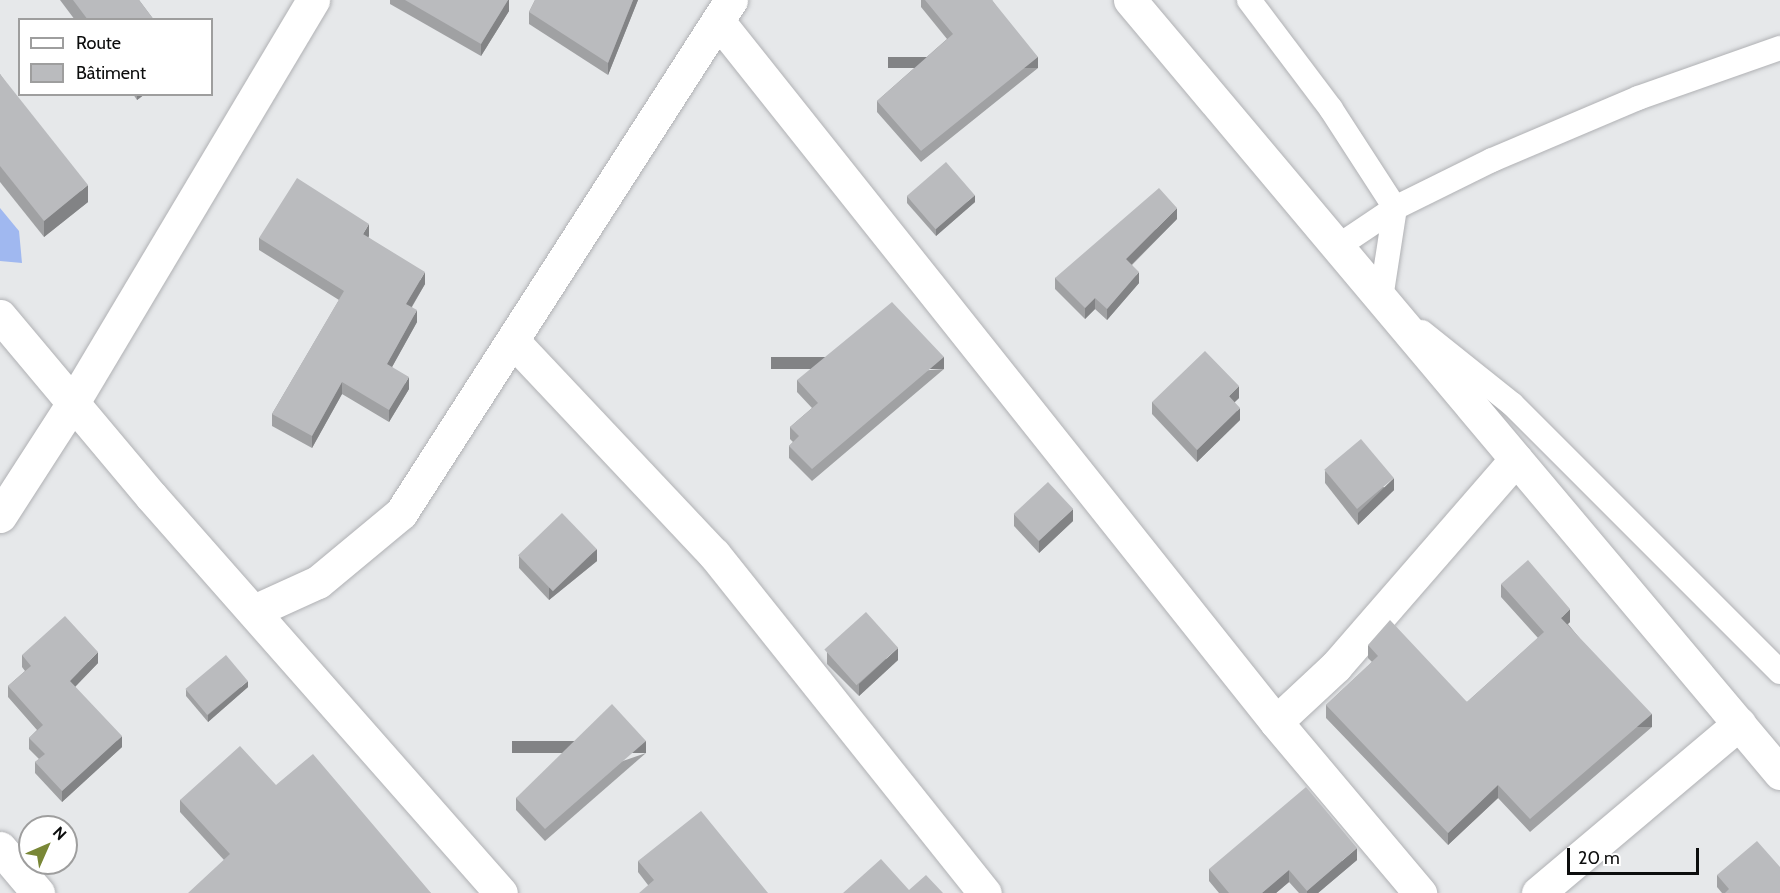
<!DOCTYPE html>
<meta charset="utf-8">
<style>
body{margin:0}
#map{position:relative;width:1780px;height:893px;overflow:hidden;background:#e6e8ea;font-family:Cabin,sans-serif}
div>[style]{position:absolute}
.green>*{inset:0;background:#a0b8f0}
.roads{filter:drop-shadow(0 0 2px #b0b1b4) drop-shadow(0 0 2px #b0b1b4)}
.lane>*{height:24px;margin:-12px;padding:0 12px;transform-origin:12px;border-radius:12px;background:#fff}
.street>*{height:33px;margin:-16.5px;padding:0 16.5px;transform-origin:16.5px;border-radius:16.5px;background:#fff}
.wall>*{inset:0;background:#a0a1a3}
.shaded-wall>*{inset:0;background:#828385;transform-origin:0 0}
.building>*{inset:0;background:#babbbe;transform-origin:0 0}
span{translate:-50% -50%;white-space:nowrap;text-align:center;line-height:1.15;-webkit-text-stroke:4.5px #fff;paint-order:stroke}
.legend{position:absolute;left:18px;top:18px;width:195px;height:78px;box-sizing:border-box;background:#fff;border:2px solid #9e9e9e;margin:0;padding:8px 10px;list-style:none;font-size:18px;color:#0c0d0d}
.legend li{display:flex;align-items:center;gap:12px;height:30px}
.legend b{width:30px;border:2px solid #9e9e9e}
.north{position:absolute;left:18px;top:815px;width:60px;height:60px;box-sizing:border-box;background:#fff;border:2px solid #9e9e9e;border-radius:50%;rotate:45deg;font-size:16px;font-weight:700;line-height:24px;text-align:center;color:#0c0d0d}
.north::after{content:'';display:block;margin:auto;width:21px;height:27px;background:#798736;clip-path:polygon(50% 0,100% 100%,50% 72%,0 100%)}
.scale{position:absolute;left:1567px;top:848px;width:132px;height:27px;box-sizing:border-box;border:3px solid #0c0d0d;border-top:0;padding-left:8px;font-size:18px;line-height:21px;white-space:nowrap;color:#0c0d0d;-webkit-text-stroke:4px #fff;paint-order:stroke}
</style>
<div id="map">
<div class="green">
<div style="clip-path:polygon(0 208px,19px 231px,22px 263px,0 261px)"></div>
</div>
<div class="roads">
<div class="lane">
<div style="left:1249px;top:0;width:136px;rotate:53deg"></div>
<div style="left:1331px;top:109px;width:118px;rotate:57.1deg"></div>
<div style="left:1395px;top:208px;width:91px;rotate:98.8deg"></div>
<div style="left:1381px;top:298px;width:9px;rotate:41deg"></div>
<div style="left:1337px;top:247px;width:70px;rotate:-33.9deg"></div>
<div style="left:1395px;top:208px;width:108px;rotate:-26.3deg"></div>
<div style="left:1492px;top:160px;width:159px;rotate:-23deg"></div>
<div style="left:1638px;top:98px;width:151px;rotate:-19.4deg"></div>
<div style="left:1422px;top:332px;width:115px;rotate:38.7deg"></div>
<div style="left:1512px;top:404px;width:379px;rotate:45deg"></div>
</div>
<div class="street">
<div style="left:1130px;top:0;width:1010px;rotate:49.94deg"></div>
<div style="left:718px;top:21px;width:896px;rotate:51.48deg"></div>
<div style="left:1276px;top:722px;width:224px;rotate:49.9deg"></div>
<div style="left:0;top:316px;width:235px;rotate:50deg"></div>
<div style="left:151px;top:496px;width:529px;rotate:48.6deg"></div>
<div style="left:513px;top:341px;width:293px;rotate:46.7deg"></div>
<div style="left:714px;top:554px;width:434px;rotate:51.4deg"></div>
<div style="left:0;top:516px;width:137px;rotate:-57.2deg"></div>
<div style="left:74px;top:401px;width:467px;rotate:-59.2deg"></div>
<div style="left:254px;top:611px;width:70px;rotate:-24.4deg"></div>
<div style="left:318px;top:582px;width:108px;rotate:-39.7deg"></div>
<div style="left:401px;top:513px;width:610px;rotate:-57.25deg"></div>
<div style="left:1276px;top:722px;width:82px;rotate:-43deg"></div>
<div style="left:1336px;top:666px;width:274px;rotate:-49deg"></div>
<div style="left:0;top:848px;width:59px;rotate:49.8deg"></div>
<div style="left:1538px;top:893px;width:263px;rotate:-40.1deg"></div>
</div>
</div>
<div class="wall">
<div style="clip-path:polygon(60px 0,139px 0,154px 20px,75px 20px)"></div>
<div style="clip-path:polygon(390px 0,509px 0,509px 11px,481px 56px,390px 4px)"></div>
<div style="clip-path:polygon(535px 0,638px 0,608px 75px,529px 24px,529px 12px)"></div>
<div style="clip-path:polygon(921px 0,992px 0,1038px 68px,921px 162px,877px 112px,877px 101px,947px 39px,921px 7px)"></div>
<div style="clip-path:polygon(0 74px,88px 202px,44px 237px,0 182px)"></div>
<div style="clip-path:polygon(133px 94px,145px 94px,137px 100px)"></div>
<div style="clip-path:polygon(907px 196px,975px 202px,936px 236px,907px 203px)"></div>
<div style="clip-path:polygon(1177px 219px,1132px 265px,1139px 283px,1107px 320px,1095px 309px,1085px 319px,1055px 289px,1055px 278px)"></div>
<div style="clip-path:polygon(369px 236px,368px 237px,425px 284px,412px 307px,417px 322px,392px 367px,409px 389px,389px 422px,342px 394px,312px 448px,272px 426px,272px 414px,339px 300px,259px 250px,259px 238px)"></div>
<div style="clip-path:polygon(944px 369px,812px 481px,789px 458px,789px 446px,793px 442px,790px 439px,790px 427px,812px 408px,797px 392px,797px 380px)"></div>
<div style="clip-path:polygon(1239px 398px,1234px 402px,1240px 420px,1197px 462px,1152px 414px,1152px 402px)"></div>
<div style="clip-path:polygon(1325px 471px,1394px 490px,1358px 525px,1325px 483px)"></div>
<div style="clip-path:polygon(1014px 514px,1073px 521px,1039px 553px,1014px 526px)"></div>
<div style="clip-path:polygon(519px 556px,597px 561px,549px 600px,519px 568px)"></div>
<div style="clip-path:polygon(1501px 584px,1570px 622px,1568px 624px,1652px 727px,1530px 832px,1498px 798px,1448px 845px,1326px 718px,1326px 705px,1372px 662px,1368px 658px,1368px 645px,1467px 702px,1538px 638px,1501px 597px)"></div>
<div style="clip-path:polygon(827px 652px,898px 660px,859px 696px,827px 664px)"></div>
<div style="clip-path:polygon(22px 655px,98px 663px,75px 687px,122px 747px,62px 802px,35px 773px,35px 762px,39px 759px,29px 749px,29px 738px,37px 730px,8px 697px,8px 686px,25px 671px,22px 667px)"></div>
<div style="clip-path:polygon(248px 687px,208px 722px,186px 696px,186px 690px)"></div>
<div style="clip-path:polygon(646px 753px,545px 841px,516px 810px,516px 798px)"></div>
<div style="clip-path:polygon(276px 785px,431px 893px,224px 860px,180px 812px,180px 800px)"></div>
<div style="clip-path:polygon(1357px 860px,1318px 893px,1299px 893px,1289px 882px,1276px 893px,1219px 893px,1209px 881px,1209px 869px)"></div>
<div style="clip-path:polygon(638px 861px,768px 893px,648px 885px,638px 872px)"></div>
<div style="clip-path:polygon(1717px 875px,1780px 893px,1722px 893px,1717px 887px)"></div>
</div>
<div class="shaded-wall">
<div style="clip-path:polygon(508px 0,509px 0,509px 11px,481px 56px,481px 44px)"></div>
<div style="clip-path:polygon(633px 0,638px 0,608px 75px,608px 63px)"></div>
<div style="left:1038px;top:57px;width:11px;height:150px;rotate:90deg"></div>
<div style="clip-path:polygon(137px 94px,145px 94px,137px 100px)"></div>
<div style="clip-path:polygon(88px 185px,88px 202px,44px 237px,44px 221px)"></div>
<div style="clip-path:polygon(975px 195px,975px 202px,936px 236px,936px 229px)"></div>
<div style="clip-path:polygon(1177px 208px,1177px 219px,1126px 270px,1126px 259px)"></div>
<div style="clip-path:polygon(369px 224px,369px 236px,363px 246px,363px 234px)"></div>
<div style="clip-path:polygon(425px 272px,425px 284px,406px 316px,406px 304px)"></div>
<div style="clip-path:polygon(1139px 272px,1139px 283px,1107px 320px,1107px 309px)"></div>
<div style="clip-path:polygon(1095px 298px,1095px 309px,1085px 319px,1085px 308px)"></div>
<div style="clip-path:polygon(417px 310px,417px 322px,387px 376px,387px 364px)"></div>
<div style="left:944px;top:357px;width:12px;height:173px;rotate:90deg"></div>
<div style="clip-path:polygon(409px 377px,409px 389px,389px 422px,389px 410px)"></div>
<div style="clip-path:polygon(342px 382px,342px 394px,312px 448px,312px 436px)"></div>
<div style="clip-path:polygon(1239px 386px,1239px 398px,1229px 408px,1229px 396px)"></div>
<div style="clip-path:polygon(1240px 408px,1240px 420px,1197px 462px,1197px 450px)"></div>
<div style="clip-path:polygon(1394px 478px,1394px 490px,1358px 525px,1358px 513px)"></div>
<div style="clip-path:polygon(1073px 509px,1073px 521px,1039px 553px,1039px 541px)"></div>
<div style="clip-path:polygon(597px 549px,597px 561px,549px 600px,549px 588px)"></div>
<div style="clip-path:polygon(1570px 609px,1570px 622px,1561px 630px,1561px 618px)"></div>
<div style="clip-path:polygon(898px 648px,898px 660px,859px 696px,859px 684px)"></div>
<div style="clip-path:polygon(98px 652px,98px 663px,70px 692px,70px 681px)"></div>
<div style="clip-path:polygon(248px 681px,248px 687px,208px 722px,208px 715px)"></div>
<div style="left:1652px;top:714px;width:13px;height:161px;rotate:90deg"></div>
<div style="clip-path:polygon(122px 736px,122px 747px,62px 802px,62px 791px)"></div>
<div style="left:646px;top:741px;width:12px;height:134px;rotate:90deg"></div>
<div style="clip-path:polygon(1498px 785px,1498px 798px,1448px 845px,1448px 833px)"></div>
<div style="clip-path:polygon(1357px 848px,1357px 860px,1318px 893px,1307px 893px,1307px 891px)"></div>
<div style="clip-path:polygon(1289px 870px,1289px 882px,1276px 893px,1262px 893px)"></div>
</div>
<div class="building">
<div style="clip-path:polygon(73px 0,139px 0,154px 20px,88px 20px)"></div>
<div style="clip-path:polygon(405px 0,508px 0,481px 44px)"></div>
<div style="clip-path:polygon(535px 0,633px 0,608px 63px,529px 12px)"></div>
<div style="clip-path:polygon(925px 0,992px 0,1038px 57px,921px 151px,877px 101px,953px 34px)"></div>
<div style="clip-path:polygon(0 74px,88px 185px,44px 221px,0 166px)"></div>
<div style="left:946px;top:162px;width:44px;height:52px;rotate:49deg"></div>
<div style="clip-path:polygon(297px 178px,369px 224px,363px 234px,425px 272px,406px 304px,417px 310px,387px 364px,409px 377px,389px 410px,342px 382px,312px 436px,272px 414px,344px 291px,259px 238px)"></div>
<div style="clip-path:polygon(1159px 188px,1177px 208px,1126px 259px,1139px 272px,1107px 309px,1095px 298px,1085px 308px,1055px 278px)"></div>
<div style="clip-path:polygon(892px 302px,944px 357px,812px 469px,789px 446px,799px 436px,790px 427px,818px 403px,797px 380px)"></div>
<div style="clip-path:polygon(1205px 351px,1239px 386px,1229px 396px,1240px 408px,1197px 450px,1152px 402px)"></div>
<div style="left:1361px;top:439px;width:51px;height:48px;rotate:50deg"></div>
<div style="left:1048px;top:482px;width:37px;height:47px;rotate:47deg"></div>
<div style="left:562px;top:513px;width:50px;height:61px;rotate:46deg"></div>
<div style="clip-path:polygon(1528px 560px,1570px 609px,1561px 618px,1652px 714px,1530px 819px,1498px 785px,1448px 833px,1326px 705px,1378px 656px,1368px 645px,1390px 620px,1467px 702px,1544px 632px,1501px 584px)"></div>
<div style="left:866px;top:612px;width:48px;height:56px;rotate:48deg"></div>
<div style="clip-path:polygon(65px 616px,98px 652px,70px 681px,122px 736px,62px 791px,35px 762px,45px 754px,29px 738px,43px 725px,8px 686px,31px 666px,22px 655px)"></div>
<div style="left:226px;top:655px;width:34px;height:53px;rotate:50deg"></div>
<div style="clip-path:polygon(612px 704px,646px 741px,545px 829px,516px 798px)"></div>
<div style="clip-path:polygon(240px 746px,276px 785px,313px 754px,431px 893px,188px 893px,230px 854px,180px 800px)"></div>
<div style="clip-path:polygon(1306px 787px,1357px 848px,1307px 891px,1289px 870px,1262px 893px,1229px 893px,1209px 869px)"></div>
<div style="clip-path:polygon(701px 811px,768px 893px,639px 893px,654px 880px,638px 861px)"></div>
<div style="clip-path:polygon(1757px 841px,1780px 867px,1780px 893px,1725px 893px,1729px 889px,1717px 875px)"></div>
<div style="clip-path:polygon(881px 859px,909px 890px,926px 875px,943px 893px,843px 893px)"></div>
</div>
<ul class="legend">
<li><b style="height:8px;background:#fff"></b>Route</li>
<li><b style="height:16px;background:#babbbe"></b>Bâtiment</li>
</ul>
<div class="north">N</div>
<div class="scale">20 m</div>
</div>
